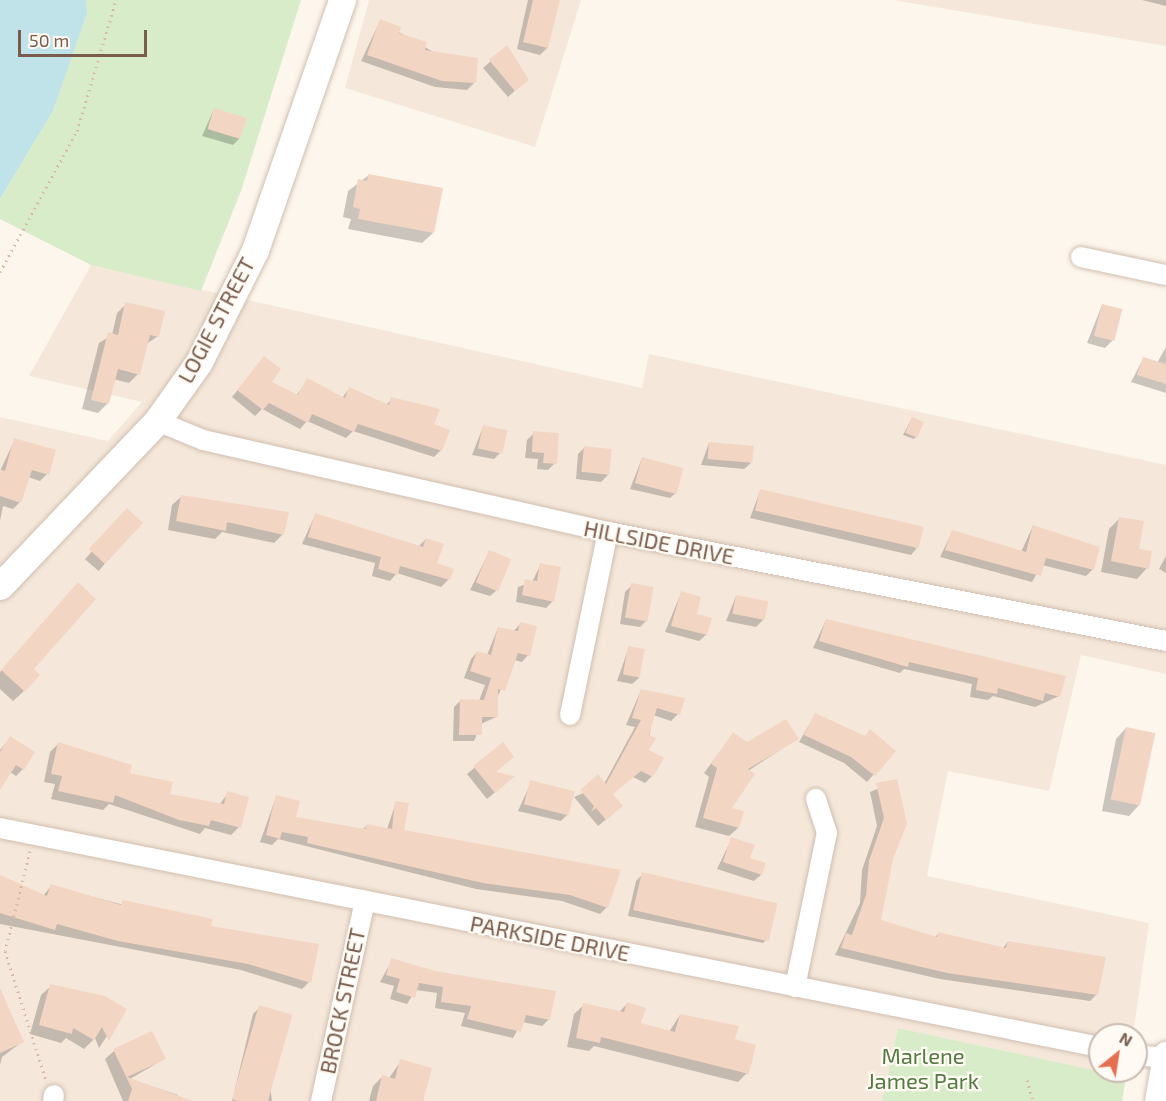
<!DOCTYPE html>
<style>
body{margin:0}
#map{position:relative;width:1166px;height:1101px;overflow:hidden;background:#fdf6ec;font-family:"Exo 2",sans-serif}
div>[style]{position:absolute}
.residential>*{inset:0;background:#f5e8da}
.green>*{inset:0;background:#d8ecc9}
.water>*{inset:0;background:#bfe3e8}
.shadow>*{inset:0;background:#0003;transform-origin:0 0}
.building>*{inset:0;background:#f3d5c3;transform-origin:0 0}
.path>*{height:3px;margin-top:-1.5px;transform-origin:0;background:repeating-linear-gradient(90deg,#d9b8a5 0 1.5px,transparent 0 6px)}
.roads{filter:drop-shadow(0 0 2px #d1beb0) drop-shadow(0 0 2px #d1beb0)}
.street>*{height:20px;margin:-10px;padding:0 10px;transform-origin:10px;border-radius:10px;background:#fff}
.secondary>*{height:27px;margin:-13.5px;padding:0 13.5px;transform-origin:13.5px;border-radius:13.5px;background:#fff}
span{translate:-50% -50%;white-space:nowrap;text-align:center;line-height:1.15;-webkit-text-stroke:4.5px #fffaf3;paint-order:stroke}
.street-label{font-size:22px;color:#7a5c4d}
.park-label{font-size:22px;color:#537a41}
.north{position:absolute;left:1088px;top:1023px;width:60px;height:60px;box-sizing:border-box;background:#fffaf3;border:2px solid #cabbb1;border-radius:50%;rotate:30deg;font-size:16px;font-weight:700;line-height:24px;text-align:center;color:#7a5c4d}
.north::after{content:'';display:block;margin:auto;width:21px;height:27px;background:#e76f51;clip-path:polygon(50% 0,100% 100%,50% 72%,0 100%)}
.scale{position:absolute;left:18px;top:30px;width:129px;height:27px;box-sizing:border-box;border:3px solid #7a5c4d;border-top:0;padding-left:8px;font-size:18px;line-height:21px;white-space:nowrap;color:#7a5c4d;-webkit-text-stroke:4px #fffaf3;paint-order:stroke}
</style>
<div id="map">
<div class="residential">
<div style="clip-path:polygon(369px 0,581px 0,535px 147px,345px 88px)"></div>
<div style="clip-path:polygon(893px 0,1166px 0,1166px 46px)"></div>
<div style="clip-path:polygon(91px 265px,642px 388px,649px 354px,1166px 465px,1166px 674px,1081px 655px,1049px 791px,948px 771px,927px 876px,1149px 923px,1133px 1035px,1100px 1035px,1100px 1071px,1127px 1071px,1126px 1077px,898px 1028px,882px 1101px,0 1101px,0 417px,108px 441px,142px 402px,29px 376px)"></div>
</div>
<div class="green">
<div style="clip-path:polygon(86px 0,301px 0,241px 191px,201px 291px,91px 265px,0 219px,0 199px,53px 111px,86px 13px)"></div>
<div style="clip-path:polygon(898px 1028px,1126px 1077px,1122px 1101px,882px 1101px)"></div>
</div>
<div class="water">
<div style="clip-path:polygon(0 0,86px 0,87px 13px,53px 111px,0 199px)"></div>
</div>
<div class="shadow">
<div style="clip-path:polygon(528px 0,558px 0,547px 48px,540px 55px,517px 49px)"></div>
<div style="clip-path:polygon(1142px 0,1166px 0,1166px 6px)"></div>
<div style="clip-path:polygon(380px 21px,442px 57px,474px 83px,467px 90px,435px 87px,361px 61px)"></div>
<div style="clip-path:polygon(507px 47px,520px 86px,508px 97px,483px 68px)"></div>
<div style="clip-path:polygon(214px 109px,240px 138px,233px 145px,202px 136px)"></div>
<div style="clip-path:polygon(369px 175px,433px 233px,422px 243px,348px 229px,351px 219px,343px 217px,348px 191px)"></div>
<div style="clip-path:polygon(126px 304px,158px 336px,145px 345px,138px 374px,129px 383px,113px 379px,107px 404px,98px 413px,82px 409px,99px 343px,112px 335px,117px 313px)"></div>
<div style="clip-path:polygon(1102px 305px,1112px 341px,1105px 348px,1087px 343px)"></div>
<div style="clip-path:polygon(1166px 347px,1166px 393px,1131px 382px,1143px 359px,1157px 363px)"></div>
<div style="clip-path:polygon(264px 358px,269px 382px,296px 396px,308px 380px,342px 398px,349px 389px,386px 405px,392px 399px,438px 410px,432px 425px,441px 450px,434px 457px,353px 431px,346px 438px,307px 421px,300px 429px,262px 409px,255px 416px,232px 397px)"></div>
<div style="clip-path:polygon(912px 418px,917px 436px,914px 439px,903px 435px)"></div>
<div style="clip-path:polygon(483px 427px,501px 452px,494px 459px,472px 455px)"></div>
<div style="clip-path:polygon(534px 433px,555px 463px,548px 470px,537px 469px,538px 459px,525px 458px,527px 440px)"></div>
<div style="clip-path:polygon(15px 439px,47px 474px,40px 481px,28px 477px,20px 502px,13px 509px,3px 506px,0 521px,0 471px)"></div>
<div style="clip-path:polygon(709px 443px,751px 463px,744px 469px,701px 465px)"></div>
<div style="clip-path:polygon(585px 447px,608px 475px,601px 482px,576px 479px,578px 454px)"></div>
<div style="clip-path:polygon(642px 458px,677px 492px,670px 498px,630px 489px)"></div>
<div style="clip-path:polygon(760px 491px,917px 548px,911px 555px,750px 518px)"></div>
<div style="clip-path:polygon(182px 496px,283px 534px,274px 543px,222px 532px,215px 539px,168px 530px,172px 505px)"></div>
<div style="left:127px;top:511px;width:18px;height:64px;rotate:41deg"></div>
<div style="clip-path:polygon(315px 515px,419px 546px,426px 539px,435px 564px,452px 570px,448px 580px,441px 587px,397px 573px,390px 581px,372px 576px,375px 563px,302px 544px)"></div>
<div style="clip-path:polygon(1120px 518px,1147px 568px,1137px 579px,1101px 572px,1109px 529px)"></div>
<div style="clip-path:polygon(1033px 526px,1093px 569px,1086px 576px,1042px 565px,1032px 582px,940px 557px,952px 532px,1021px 552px)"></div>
<div style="clip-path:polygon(489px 552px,497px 590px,490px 596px,470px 590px)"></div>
<div style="clip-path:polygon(1166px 556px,1166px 573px,1159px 569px)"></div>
<div style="clip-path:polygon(541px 564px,553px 601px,546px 608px,516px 602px,518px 587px,532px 582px)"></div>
<div style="clip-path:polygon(632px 585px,647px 620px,640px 627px,620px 624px,625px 592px)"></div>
<div style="clip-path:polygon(681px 593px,706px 635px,699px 641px,665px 632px)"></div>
<div style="clip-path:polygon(68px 595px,24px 691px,13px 701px,0 689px,0 672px)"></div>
<div style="clip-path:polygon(736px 596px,763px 620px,756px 627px,726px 621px)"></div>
<div style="clip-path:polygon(826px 620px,1059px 696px,1035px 707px,993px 696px,988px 700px,970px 697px,972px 684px,904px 669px,900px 673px,813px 648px)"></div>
<div style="clip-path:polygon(521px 623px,528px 655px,522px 662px,514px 660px,497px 698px,496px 717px,481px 724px,474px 741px,453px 741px,454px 707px,461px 700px,479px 701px,485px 685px,464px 678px,471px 659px,477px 652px,487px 655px,498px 628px,513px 632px)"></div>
<div style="clip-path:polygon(629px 647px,639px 678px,632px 684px,617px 681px)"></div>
<div style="clip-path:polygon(641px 690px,678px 714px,671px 721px,653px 715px,647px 751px,652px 776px,645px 783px,633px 777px,611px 795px,614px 813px,598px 826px,574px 797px,604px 784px,635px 727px,626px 725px)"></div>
<div style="clip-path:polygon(815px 715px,894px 751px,867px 782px,844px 763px,799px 742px)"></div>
<div style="clip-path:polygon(1126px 728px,1139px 805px,1129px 816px,1102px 811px,1116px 739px)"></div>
<div style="clip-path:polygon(733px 734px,747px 744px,797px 739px,748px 771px,730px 809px,738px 828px,729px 836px,695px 827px,709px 777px,704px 773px)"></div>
<div style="clip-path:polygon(10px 738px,23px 769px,16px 776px,10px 772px,0 784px,0 750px)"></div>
<div style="clip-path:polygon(58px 744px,168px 795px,219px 805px,228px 793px,239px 827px,231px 835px,205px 828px,200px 834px,109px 804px,103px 810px,51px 799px,55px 784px,44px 782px,50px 752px)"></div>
<div style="clip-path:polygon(503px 744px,494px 773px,506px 783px,487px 799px,467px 774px)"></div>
<div style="clip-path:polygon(896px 781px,891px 859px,879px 921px,934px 938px,938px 934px,1002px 949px,1008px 942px,1097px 994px,1090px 1001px,940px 979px,835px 955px,860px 903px,862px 870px,877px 826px,870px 792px)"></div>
<div style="clip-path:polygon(531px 782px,568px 814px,561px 821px,518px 811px)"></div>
<div style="clip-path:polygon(276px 797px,295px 818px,362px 830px,367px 825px,387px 829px,396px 802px,403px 831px,607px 907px,600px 914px,562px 901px,476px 889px,278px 839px,272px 845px,260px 842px)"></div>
<div style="clip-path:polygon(732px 838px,761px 875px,754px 881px,717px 869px)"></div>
<div style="clip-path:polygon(643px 874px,770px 936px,763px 943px,628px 916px,636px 881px)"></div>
<div style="clip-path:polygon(0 878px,43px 896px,51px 886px,209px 927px,309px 982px,302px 989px,241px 970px,0 924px)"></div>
<div style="clip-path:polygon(392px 960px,549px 1019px,542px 1026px,522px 1022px,513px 1038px,461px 1026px,465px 1013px,435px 1008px,437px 993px,416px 990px,407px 1004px,390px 999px,394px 986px,380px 982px)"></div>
<div style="clip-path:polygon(51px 986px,125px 1009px,99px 1048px,95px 1038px,84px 1049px,66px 1038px,61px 1043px,30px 1034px,41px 995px)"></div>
<div style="clip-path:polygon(627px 1004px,640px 1024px,669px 1032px,680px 1015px,733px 1040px,747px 1073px,738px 1082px,594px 1046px,589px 1051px,567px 1047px,574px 1014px,584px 1005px,619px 1012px)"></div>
<div style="clip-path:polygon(260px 1007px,272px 1101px,232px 1101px,253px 1014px)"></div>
<div style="clip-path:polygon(0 1008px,22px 1042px,2px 1057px,0 1065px)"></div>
<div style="clip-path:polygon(114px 1051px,164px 1059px,130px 1079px,178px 1095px,176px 1101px,123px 1101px,105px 1059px)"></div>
<div style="clip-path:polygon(401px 1061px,421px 1101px,369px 1101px,373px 1086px,383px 1076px,389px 1078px)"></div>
</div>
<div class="building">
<div style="clip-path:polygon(533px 0,560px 0,548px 48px,523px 42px)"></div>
<div style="clip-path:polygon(380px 19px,401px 27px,399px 33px,427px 42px,425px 50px,478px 58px,476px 83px,442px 81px,367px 55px)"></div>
<div style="clip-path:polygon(507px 45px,529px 80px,515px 91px,489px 60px)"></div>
<div style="left:214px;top:108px;width:34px;height:22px;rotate:17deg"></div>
<div style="clip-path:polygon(368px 174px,443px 188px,434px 233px,358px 219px,360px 209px,353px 207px,358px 179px,367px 181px)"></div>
<div style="clip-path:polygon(125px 302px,165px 311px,159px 337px,150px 335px,140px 375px,118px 369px,109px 404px,91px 400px,108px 332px,118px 335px)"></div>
<div style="left:1102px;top:304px;width:21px;height:33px;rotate:14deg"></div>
<div style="clip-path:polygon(264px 356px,281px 369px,272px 382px,298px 395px,307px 378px,345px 398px,349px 387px,389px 405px,391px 397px,440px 409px,434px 424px,450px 430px,442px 451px,358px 424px,354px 432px,312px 414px,308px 423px,269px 403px,263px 410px,237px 390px)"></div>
<div style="clip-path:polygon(1143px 357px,1166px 364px,1166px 384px,1137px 375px)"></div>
<div style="left:912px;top:417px;width:13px;height:17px;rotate:23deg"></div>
<div style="left:483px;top:425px;width:25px;height:24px;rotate:12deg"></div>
<div style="clip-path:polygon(533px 431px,559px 433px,557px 464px,543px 463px,544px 453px,532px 452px)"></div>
<div style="clip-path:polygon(14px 438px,56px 450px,49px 475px,32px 470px,21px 503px,0 496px,0 469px,5px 471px)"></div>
<div style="left:709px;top:442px;width:45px;height:17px;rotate:5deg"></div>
<div style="left:584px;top:446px;width:28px;height:26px;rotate:6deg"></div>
<div style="left:642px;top:457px;width:43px;height:27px;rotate:15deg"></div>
<div style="left:760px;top:489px;width:168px;height:22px;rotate:13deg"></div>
<div style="clip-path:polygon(181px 495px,289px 512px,284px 535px,227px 522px,226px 531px,176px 521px)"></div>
<div style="left:127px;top:508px;width:22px;height:56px;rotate:43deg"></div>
<div style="clip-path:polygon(315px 513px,423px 547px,426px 538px,444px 544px,437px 563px,454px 569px,450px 580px,400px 566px,398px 575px,378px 569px,381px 557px,308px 537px)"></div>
<div style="clip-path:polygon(1119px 517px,1144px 521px,1139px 549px,1152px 551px,1149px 569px,1111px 561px)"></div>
<div style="clip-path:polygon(1033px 525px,1100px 547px,1094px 570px,1046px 558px,1041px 576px,945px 550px,952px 530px,1026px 552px)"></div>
<div style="left:489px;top:550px;width:24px;height:35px;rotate:22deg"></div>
<div style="clip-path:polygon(540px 563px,561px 567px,554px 602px,522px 595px,525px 579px,537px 581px)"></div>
<div style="clip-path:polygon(78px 582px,96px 599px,34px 669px,40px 675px,25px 692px,1px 670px)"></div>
<div style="left:631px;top:583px;width:23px;height:35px;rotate:10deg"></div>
<div style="clip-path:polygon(681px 591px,701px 597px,697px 614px,712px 618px,707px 635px,671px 626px)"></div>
<div style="left:736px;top:595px;width:33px;height:19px;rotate:11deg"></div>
<div style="clip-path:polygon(826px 619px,1066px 676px,1060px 697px,1045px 693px,1043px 701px,998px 688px,997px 694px,976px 690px,978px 678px,909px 662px,908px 667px,819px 641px)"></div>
<div style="clip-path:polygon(520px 622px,537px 626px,530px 656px,518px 653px,505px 691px,498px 689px,498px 717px,482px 717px,482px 735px,459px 735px,460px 699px,484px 700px,491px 678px,470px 671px,477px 651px,491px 655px,498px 627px,518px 631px)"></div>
<div style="left:628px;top:646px;width:17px;height:29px;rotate:10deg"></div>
<div style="clip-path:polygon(641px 689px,685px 698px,680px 715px,657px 708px,649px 735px,656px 738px,649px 750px,664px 758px,653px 777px,641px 771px,613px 794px,623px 806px,606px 820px,596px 808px,591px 812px,594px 806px,580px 790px,598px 774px,606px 784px,641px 720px,632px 718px)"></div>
<div style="clip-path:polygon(815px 713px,865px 736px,870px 729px,896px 751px,875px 776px,851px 757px,804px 735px)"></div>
<div style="clip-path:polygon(786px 719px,799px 739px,748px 769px,755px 774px,732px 808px,744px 811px,739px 828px,703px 818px,717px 768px,711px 764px,733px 732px,747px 742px)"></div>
<div style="left:1126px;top:727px;width:30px;height:74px;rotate:12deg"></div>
<div style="clip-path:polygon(10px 736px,35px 752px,24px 770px,16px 765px,0 790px,0 752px)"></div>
<div style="clip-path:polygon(58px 742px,132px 765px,130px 773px,173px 782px,170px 794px,224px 804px,227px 791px,249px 797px,241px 828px,211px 820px,209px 826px,179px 820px,115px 795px,113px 803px,58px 791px,62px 776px,51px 774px)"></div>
<div style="clip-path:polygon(503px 742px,514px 757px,496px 772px,515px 776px,495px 793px,473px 766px)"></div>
<div style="clip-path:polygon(897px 779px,907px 824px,893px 859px,881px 920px,937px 937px,938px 932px,1006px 948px,1008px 941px,1106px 957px,1098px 995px,947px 973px,841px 948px,846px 933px,852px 935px,866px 895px,869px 861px,884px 818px,876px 783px)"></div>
<div style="left:530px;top:780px;width:46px;height:25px;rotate:14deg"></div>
<div style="clip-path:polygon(276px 795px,300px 801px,296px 817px,365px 829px,367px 824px,392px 829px,395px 801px,409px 803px,404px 830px,621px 870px,608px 908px,570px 895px,483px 883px,307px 843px,308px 837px,282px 832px,280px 839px,266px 835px)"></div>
<div style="clip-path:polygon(731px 837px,755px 845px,750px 858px,766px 863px,762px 875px,723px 862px)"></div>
<div style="left:642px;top:872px;width:139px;height:39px;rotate:13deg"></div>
<div style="clip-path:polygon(0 875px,47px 896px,51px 884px,121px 905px,123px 900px,213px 919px,211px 926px,319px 944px,311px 983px,248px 964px,118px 941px,57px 924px,55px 930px,0 913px)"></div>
<div style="clip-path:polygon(391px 958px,435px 971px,556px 991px,550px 1020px,526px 1015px,521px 1032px,467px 1019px,471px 1006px,441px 1002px,443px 987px,419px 983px,415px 998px,396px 992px,400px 979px,386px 975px)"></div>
<div style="clip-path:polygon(50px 984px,105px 996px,127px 1009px,109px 1041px,102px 1027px,94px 1040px,73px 1028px,72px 1034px,39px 1025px)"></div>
<div style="clip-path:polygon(0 988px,24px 1042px,0 1053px)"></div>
<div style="clip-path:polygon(627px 1002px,646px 1008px,641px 1023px,675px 1032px,680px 1014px,739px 1026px,735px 1039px,756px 1045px,749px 1074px,601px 1037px,600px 1043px,576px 1038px,583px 1003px,624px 1012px)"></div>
<div style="left:259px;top:1005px;width:35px;height:98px;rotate:16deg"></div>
<div style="clip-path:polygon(152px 1031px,166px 1059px,127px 1077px,193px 1101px,128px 1101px,132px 1089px,113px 1049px)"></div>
<div style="clip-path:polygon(400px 1059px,432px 1068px,423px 1101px,376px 1101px,382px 1075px,395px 1079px)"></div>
</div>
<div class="path">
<div style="left:0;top:272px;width:161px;rotate:-61.4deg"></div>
<div style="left:77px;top:131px;width:137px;rotate:-73.4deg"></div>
<div style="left:30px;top:851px;width:103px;rotate:104deg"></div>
<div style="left:5px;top:951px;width:135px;rotate:72.4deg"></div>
<div style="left:1027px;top:1080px;width:22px;rotate:74deg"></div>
</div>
<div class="roads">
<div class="street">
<div style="left:1081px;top:257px;width:87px;rotate:12deg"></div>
<div style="left:157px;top:421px;width:50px;rotate:22.4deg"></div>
<div style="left:203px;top:440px;width:415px;rotate:12.8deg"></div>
<div style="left:608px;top:532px;width:569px;rotate:11.05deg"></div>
<div style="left:570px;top:715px;width:187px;rotate:-78.3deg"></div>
<div style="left:0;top:828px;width:1122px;rotate:11.26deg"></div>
<div style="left:795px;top:987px;width:157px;rotate:-78.3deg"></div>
<div style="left:827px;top:833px;width:36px;rotate:-108deg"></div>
<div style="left:1136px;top:1055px;width:29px;rotate:6deg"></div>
<div style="left:53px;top:1101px;width:6px;rotate:-81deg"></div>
<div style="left:321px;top:1101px;width:205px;rotate:-77.6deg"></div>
</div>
<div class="secondary">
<div style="left:0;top:586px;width:228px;rotate:-46.4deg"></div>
<div style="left:157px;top:421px;width:72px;rotate:-54.6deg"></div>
<div style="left:199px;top:362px;width:125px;rotate:-63.4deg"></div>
<div style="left:255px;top:250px;width:265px;rotate:-70.8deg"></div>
<div style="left:1158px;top:1101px;width:47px;rotate:-80.1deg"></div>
</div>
</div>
<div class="street-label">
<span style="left:216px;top:320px;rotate:-62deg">LOGIE STREET</span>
<span style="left:659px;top:542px;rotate:11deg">HILLSIDE DRIVE</span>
<span style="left:550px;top:938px;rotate:11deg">PARKSIDE DRIVE</span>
<span style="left:342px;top:1001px;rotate:-78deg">BROCK STREET</span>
</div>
<div class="park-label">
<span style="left:923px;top:1068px">Marlene<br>James Park</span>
</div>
<div class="north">N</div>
<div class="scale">50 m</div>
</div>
